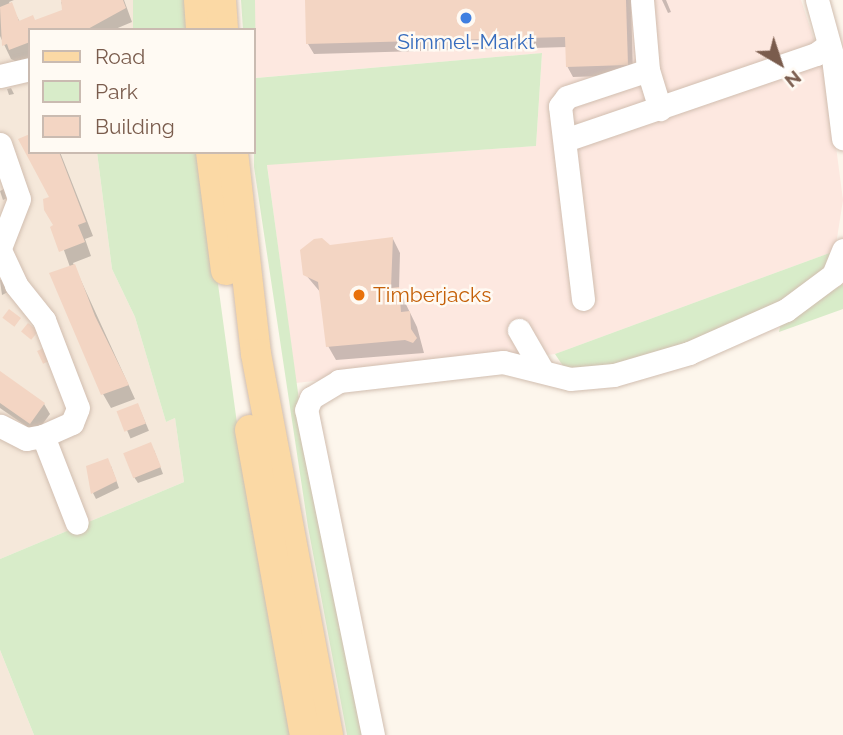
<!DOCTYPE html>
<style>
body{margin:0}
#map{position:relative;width:843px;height:735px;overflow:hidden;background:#fdf6ec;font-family:Raleway,sans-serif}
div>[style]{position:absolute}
.residential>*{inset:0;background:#f5e8da}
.commercial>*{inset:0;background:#fde8e0}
.green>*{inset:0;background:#d8ecc9;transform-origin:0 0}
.shadow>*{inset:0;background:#0003;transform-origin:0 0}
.building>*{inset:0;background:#f3d5c3;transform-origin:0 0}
.roads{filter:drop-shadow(0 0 2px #d1beb0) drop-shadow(0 0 2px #d1beb0)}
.minor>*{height:23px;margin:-11.5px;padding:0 11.5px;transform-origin:11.5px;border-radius:11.5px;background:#fff}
.major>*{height:30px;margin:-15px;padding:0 15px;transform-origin:15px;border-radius:15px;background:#fbd9a5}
.dots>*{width:19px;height:19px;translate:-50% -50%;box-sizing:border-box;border:4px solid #fffaf3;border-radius:50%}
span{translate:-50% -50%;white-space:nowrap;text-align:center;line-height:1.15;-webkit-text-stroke:5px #fffaf3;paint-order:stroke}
.shop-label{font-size:21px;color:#366cbe}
.food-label{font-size:21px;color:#c56008}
.left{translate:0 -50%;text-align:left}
.legend{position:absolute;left:28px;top:28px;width:228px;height:126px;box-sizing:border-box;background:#fffaf3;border:2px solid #cabbb1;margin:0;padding:9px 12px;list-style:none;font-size:21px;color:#7a5c4d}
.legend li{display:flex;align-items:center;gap:14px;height:35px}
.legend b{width:35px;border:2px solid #cabbb1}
.north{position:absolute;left:745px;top:28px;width:70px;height:70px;-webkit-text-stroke:5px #fffaf3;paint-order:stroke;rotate:141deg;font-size:19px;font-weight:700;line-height:28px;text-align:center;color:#7a5c4d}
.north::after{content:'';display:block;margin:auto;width:24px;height:32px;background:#7a5c4d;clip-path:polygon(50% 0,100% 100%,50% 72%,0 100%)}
</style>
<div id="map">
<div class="residential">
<div style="clip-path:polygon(0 0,133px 0,136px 30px,30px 30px,30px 152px,97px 152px,112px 269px,135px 317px,166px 422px,175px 418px,184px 482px,0 559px)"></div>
<div style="clip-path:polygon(0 650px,34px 735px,0 735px)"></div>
</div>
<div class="commercial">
<div style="clip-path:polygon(255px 0,801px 0,827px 78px,843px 200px,835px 251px,555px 354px,296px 383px,267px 164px,536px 146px,542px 53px,255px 78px)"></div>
</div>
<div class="green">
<div style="left:133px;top:0;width:55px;height:30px"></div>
<div style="clip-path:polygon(241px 0,255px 0,256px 78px,542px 53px,536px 146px,267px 165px,302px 422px,365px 735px,347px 735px,308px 527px,254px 167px,254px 30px,243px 30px)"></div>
<div style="clip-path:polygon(97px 152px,200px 152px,248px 504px,290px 735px,34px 735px,0 650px,0 559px,184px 482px,175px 418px,166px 422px,135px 317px,112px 269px)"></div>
<div style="clip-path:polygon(835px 251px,819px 278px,740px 327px,600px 373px,565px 369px,555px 354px)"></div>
<div style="clip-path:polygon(843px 284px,843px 309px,779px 332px,781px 322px)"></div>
</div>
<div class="shadow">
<div style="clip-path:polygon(0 0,14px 0,9px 2px,20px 22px,35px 22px,64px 11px,61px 2px,69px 0,124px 0,132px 22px,113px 30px,30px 30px,30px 59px,19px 63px,11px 59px,0 36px)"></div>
<div style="clip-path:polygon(307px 0,631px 0,633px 75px,573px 77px,567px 66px,567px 47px,314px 54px,308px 44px)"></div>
<div style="clip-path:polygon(662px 0,666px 0,671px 12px,668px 13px)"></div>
<div style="clip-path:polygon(11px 88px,14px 94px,9px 95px,7px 89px)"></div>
<div style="clip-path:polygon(30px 152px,60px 152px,93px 236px,85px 239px,91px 256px,73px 263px,135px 399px,111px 408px,103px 394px,70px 267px,46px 200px,52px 198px)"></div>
<div style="clip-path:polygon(8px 187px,11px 196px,3px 200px,0 191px)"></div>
<div style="clip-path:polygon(393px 239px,400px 253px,399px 290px,417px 327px,424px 353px,336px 360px,328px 346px,321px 293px,305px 274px,330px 247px)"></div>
<div style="clip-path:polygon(4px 278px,10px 291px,2px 295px,0 280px)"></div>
<div style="clip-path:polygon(0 373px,44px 404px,50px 414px,36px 433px,0 408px)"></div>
<div style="left:138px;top:405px;width:28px;height:20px;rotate:67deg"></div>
<div style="clip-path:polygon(154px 450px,163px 474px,138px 483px,134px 477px)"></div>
<div style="clip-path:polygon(111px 466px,119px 488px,96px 499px,93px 493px)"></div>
</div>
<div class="building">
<div style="clip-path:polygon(61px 0,123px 0,126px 8px,86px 30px,30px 30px,30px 42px,9px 50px,7px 44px,2px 46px,0 7px,12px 2px,19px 21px,33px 15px,35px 20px,62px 10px)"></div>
<div style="clip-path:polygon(305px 0,626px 0,628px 65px,566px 67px,565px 37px,306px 44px)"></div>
<div style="clip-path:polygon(30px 134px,30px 152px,59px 152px,86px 222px,78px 225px,85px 242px,59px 252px,50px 227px,53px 225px,44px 210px,43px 199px,49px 197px,18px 139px)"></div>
<div style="clip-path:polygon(393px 237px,391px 288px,399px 287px,401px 312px,410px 311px,411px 329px,417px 338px,413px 343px,405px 340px,326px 347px,318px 282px,303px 275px,300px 250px,314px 239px,322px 238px,330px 245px)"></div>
<div style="clip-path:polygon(75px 264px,95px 316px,129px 385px,101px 395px,49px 273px)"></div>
<div style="left:9px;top:309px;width:15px;height:11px;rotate:37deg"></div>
<div style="left:28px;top:323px;width:13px;height:11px;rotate:39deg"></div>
<div style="left:48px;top:346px;width:14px;height:12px;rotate:65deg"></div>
<div style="clip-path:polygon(0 371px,45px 403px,30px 424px,0 403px)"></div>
<div style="left:138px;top:403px;width:22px;height:23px;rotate:69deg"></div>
<div style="left:151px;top:442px;width:27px;height:30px;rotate:68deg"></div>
<div style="clip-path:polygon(108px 458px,117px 481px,91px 494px,86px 466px)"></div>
</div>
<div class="roads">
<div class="minor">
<div style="left:642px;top:0;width:70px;rotate:85.1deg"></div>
<div style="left:648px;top:70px;width:41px;rotate:72.9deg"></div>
<div style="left:817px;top:0;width:60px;rotate:74.6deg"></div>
<div style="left:833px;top:58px;width:81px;rotate:82.9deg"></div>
<div style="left:0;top:76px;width:31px;rotate:-13deg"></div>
<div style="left:565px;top:140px;width:265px;rotate:-18.9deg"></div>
<div style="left:816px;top:54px;width:14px;rotate:-36deg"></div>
<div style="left:0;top:144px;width:58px;rotate:70.9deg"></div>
<div style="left:19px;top:199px;width:53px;rotate:111.2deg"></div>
<div style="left:0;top:250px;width:38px;rotate:65deg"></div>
<div style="left:16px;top:285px;width:45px;rotate:51.3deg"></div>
<div style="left:44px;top:320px;width:94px;rotate:68.9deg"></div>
<div style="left:78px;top:408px;width:16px;rotate:112deg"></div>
<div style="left:72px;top:423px;width:32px;rotate:156deg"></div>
<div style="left:43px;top:436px;width:17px;rotate:170deg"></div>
<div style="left:26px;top:439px;width:29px;rotate:-153deg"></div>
<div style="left:583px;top:299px;width:194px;rotate:-96.8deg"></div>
<div style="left:560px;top:106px;width:11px;rotate:-52deg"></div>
<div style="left:567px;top:97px;width:85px;rotate:-18.4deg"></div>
<div style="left:519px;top:330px;width:46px;rotate:60.1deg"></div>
<div style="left:43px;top:436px;width:93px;rotate:68.7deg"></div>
<div style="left:373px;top:735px;width:332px;rotate:-101.6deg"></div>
<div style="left:306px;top:410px;width:13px;rotate:-67deg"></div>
<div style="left:311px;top:398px;width:33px;rotate:-31deg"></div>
<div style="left:339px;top:381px;width:165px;rotate:-6.6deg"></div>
<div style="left:503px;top:362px;width:69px;rotate:14.2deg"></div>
<div style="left:570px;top:379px;width:44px;rotate:-5.2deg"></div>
<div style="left:614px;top:375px;width:78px;rotate:-16.3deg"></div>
<div style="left:689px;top:353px;width:106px;rotate:-23.9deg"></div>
<div style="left:786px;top:310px;width:59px;rotate:-36.7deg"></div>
<div style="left:833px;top:275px;width:27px;rotate:-68deg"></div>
</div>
<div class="major">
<div style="left:199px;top:0;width:30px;rotate:86deg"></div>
<div style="left:221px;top:0;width:30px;rotate:86deg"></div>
<div style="left:211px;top:152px;width:119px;rotate:82.8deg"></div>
<div style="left:233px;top:152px;width:203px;rotate:83.5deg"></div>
<div style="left:256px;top:354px;width:388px;rotate:79.3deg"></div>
<div style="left:250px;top:430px;width:310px;rotate:79.8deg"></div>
</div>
</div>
<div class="dots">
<div style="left:466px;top:18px;background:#3f7fe0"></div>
<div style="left:359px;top:295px;background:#e8710a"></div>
</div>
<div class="shop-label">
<span style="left:466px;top:42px">Simmel-Markt</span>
</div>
<div class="food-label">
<span class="left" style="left:373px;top:295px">Timberjacks</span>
</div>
<ul class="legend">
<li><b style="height:9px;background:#fbd9a5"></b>Road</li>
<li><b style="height:19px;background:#d8ecc9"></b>Park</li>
<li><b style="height:19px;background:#f3d5c3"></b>Building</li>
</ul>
<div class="north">N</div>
</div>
